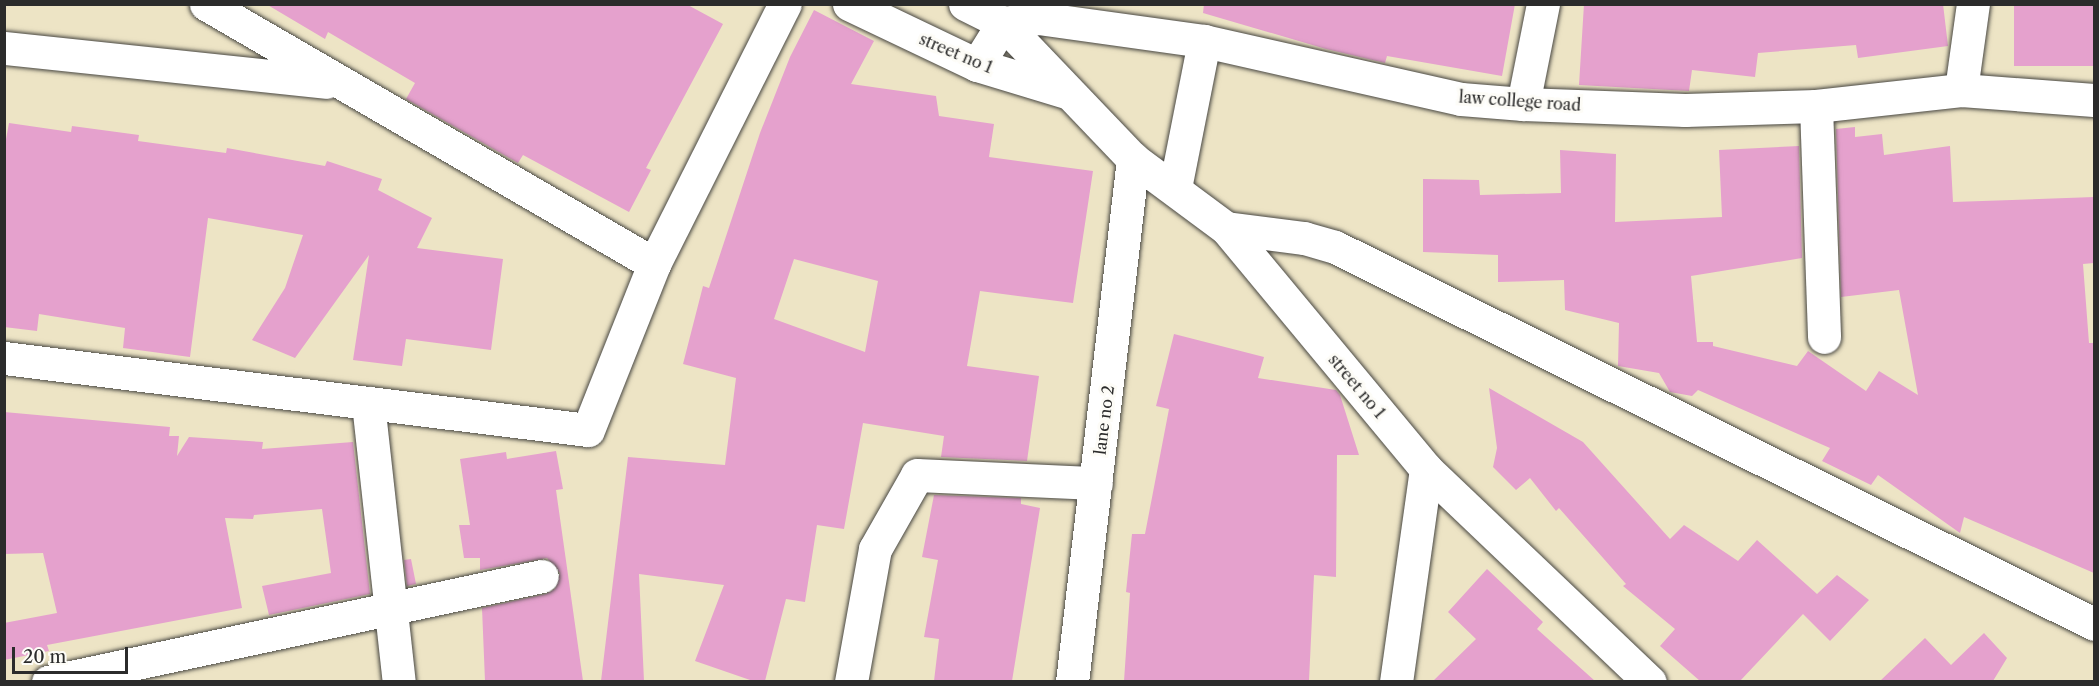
<!DOCTYPE html>
<style>
body{margin:0}
#map{position:relative;width:2099px;height:686px;overflow:hidden;background:#ede4c5;font-family:"Libre Caslon Text",serif}
div>[style]{position:absolute}
.building>*{inset:0;background:#e5a1cd;transform-origin:0 0}
.roads{filter:drop-shadow(0 0 2px #484742) drop-shadow(0 0 2px #484742)}
.minor>*{height:33px;margin:-16.5px;padding:0 16.5px;transform-origin:16.5px;border-radius:16.5px;background:#fff}
.major>*{height:33px;margin:-16.5px;padding:0 16.5px;transform-origin:16.5px;border-radius:16.5px;background:#fff}
span{translate:-50% -50%;white-space:nowrap;text-align:center;line-height:1.15;-webkit-text-stroke:6px #fdfcf7;paint-order:stroke}
.street-label{font-size:16px;color:#2b2b2b}
.frame{position:absolute;inset:0;border:6px solid #2b2b2b;pointer-events:none}
.scale{position:absolute;left:12px;top:647px;width:116px;height:27px;box-sizing:border-box;border:3px solid #2b2b2b;border-top:0;padding-left:8px;font-size:18px;line-height:21px;white-space:nowrap;color:#2b2b2b;-webkit-text-stroke:4px #fdfcf7;paint-order:stroke}
</style>
<div id="map">
<div class="building">
<div style="clip-path:polygon(266px 4px,686px 4px,723px 24px,646px 168px,651px 170px,629px 212px,523px 155px,518px 163px,406px 99px,415px 83px,328px 32px,325px 39px)"></div>
<div style="clip-path:polygon(1204px 4px,1515px 4px,1502px 76px,1387px 56px,1385px 63px,1326px 49px,1203px 13px)"></div>
<div style="clip-path:polygon(1584px 4px,1943px 4px,1948px 46px,1858px 58px,1856px 45px,1758px 53px,1755px 77px,1692px 70px,1689px 91px,1579px 85px)"></div>
<div style="left:2014px;top:4px;width:80px;height:62px"></div>
<div style="clip-path:polygon(evenodd,814px 10px,874px 41px,851px 84px,936px 96px,939px 116px,994px 124px,989px 157px,1093px 171px,1073px 303px,980px 291px,967px 366px,1039px 376px,1027px 461px,941px 457px,944px 436px,863px 423px,844px 529px,817px 525px,805px 602px,786px 599px,765px 681px,753px 681px,695px 661px,724px 585px,639px 574px,644px 681px,601px 681px,628px 457px,725px 465px,736px 378px,683px 364px,703px 286px,709px 288px,760px 133px,790px 57px,814px 10px,794px 259px,878px 281px,865px 352px,774px 319px,794px 259px)"></div>
<div style="clip-path:polygon(9px 123px,71px 132px,72px 126px,139px 135px,138px 141px,226px 153px,227px 148px,325px 166px,327px 161px,382px 179px,378px 190px,432px 218px,417px 248px,503px 259px,491px 350px,406px 339px,402px 366px,353px 360px,369px 255px,295px 358px,252px 340px,285px 288px,303px 235px,208px 218px,190px 357px,123px 348px,125px 328px,39px 314px,37px 331px,4px 327px,4px 150px)"></div>
<div style="clip-path:polygon(1855px 127px,1855px 137px,1882px 134px,1884px 155px,1950px 146px,1953px 202px,2094px 197px,2094px 263px,2083px 264px,2089px 343px,2094px 343px,2094px 573px,1964px 517px,1960px 533px,1878px 475px,1871px 485px,1822px 461px,1830px 448px,1698px 390px,1692px 396px,1670px 392px,1659px 373px,1618px 366px,1619px 323px,1565px 310px,1564px 280px,1498px 282px,1498px 255px,1423px 252px,1423px 179px,1479px 180px,1480px 195px,1561px 193px,1560px 150px,1616px 154px,1615px 222px,1722px 217px,1719px 150px,1799px 146px,1802px 258px,1691px 276px,1697px 342px,1713px 342px,1713px 346px,1797px 366px,1808px 351px,1866px 391px,1879px 371px,1918px 395px,1899px 290px,1841px 297px,1836px 129px)"></div>
<div style="clip-path:polygon(1174px 334px,1264px 357px,1258px 378px,1336px 390px,1340px 395px,1359px 455px,1337px 455px,1336px 577px,1314px 575px,1309px 681px,1124px 681px,1130px 593px,1126px 592px,1132px 534px,1145px 534px,1169px 409px,1156px 406px)"></div>
<div style="clip-path:polygon(1489px 388px,1583px 442px,1670px 539px,1684px 525px,1738px 561px,1757px 540px,1817px 594px,1837px 575px,1869px 600px,1830px 641px,1803px 614px,1740px 681px,1700px 681px,1660px 646px,1675px 629px,1623px 586px,1626px 584px,1559px 508px,1556px 511px,1530px 478px,1516px 490px,1493px 467px,1497px 448px)"></div>
<div style="clip-path:polygon(4px 412px,170px 427px,169px 436px,179px 436px,177px 456px,189px 437px,263px 442px,262px 449px,353px 442px,370px 594px,269px 615px,262px 586px,331px 573px,322px 509px,254px 515px,253px 519px,225px 518px,242px 608px,47px 645px,49px 651px,4px 660px,4px 623px,57px 613px,43px 553px,4px 554px)"></div>
<div style="clip-path:polygon(556px 451px,563px 489px,556px 490px,583px 681px,485px 681px,482px 608px,546px 594px,555px 589px,560px 573px,547px 558px,480px 570px,480px 558px,464px 558px,459px 525px,470px 525px,460px 459px,506px 452px,507px 459px)"></div>
<div style="clip-path:polygon(934px 495px,1021px 498px,1021px 504px,1040px 508px,1012px 681px,934px 681px,939px 639px,924px 637px,938px 560px,922px 557px)"></div>
<div style="clip-path:polygon(411px 559px,416px 584px,407px 586px,404px 560px)"></div>
<div style="clip-path:polygon(1487px 569px,1543px 622px,1537px 629px,1595px 681px,1433px 681px,1476px 639px,1448px 612px)"></div>
<div style="clip-path:polygon(1984px 633px,2007px 658px,1993px 681px,1880px 681px,1925px 638px,1951px 665px)"></div>
</div>
<div class="roads">
<div class="minor">
<div style="left:206px;top:4px;width:518px;rotate:30.13deg"></div>
<div style="left:4px;top:48px;width:324px;rotate:6deg"></div>
<div style="left:977px;top:65px;width:49px;rotate:-58.2deg"></div>
<div style="left:1003px;top:23px;width:35px;rotate:-8deg"></div>
<div style="left:1038px;top:18px;width:168px;rotate:7.9deg"></div>
<div style="left:1204px;top:41px;width:263px;rotate:12.7deg"></div>
<div style="left:1461px;top:99px;width:62px;rotate:4.6deg"></div>
<div style="left:1523px;top:104px;width:162px;rotate:2.1deg"></div>
<div style="left:1685px;top:110px;width:131px;rotate:-1.7deg"></div>
<div style="left:1816px;top:106px;width:146px;rotate:-6.3deg"></div>
<div style="left:1961px;top:90px;width:133px;rotate:4.3deg"></div>
<div style="left:1961px;top:90px;width:87px;rotate:-82.1deg"></div>
<div style="left:1523px;top:104px;width:102px;rotate:-78.7deg"></div>
<div style="left:1816px;top:106px;width:231px;rotate:88deg"></div>
<div style="left:1226px;top:228px;width:79px;rotate:7.3deg"></div>
<div style="left:1304px;top:238px;width:32px;rotate:16deg"></div>
<div style="left:1335px;top:247px;width:847px;rotate:26.41deg"></div>
<div style="left:4px;top:358px;width:588px;rotate:7.03deg"></div>
<div style="left:588px;top:430px;width:179px;rotate:-68.3deg"></div>
<div style="left:654px;top:264px;width:291px;rotate:-63.3deg"></div>
<div style="left:368px;top:403px;width:281px;rotate:83.7deg"></div>
<div style="left:48px;top:682px;width:505px;rotate:-12.11deg"></div>
<div style="left:851px;top:682px;width:135px;rotate:-79.8deg"></div>
<div style="left:875px;top:549px;width:85px;rotate:-60.4deg"></div>
<div style="left:917px;top:475px;width:179px;rotate:2.6deg"></div>
<div style="left:1072px;top:682px;width:527px;rotate:-83.35deg"></div>
<div style="left:1396px;top:682px;width:215px;rotate:-82deg"></div>
</div>
<div class="major">
<div style="left:849px;top:4px;width:142px;rotate:25.5deg"></div>
<div style="left:977px;top:65px;width:93px;rotate:16.9deg"></div>
<div style="left:965px;top:4px;width:42px;rotate:26.6deg"></div>
<div style="left:1003px;top:23px;width:188px;rotate:46.3deg"></div>
<div style="left:1133px;top:159px;width:116px;rotate:36.6deg"></div>
<div style="left:1226px;top:228px;width:313px;rotate:50.3deg"></div>
<div style="left:1426px;top:469px;width:309px;rotate:43.6deg"></div>
<div style="left:1175px;top:188px;width:150px;rotate:-78.8deg"></div>
</div>
</div>
<div class="street-label">
<span style="left:956px;top:53px;rotate:23deg">street no 1</span>
<span style="left:1520px;top:101px;rotate:4deg">law college road</span>
<span style="left:1357px;top:386px;rotate:50deg">street no 1</span>
<span style="left:1104px;top:420px;rotate:-83deg">lane no 2</span>
</div>
<div class="frame"></div>
<div class="scale">20 m</div>
</div>
